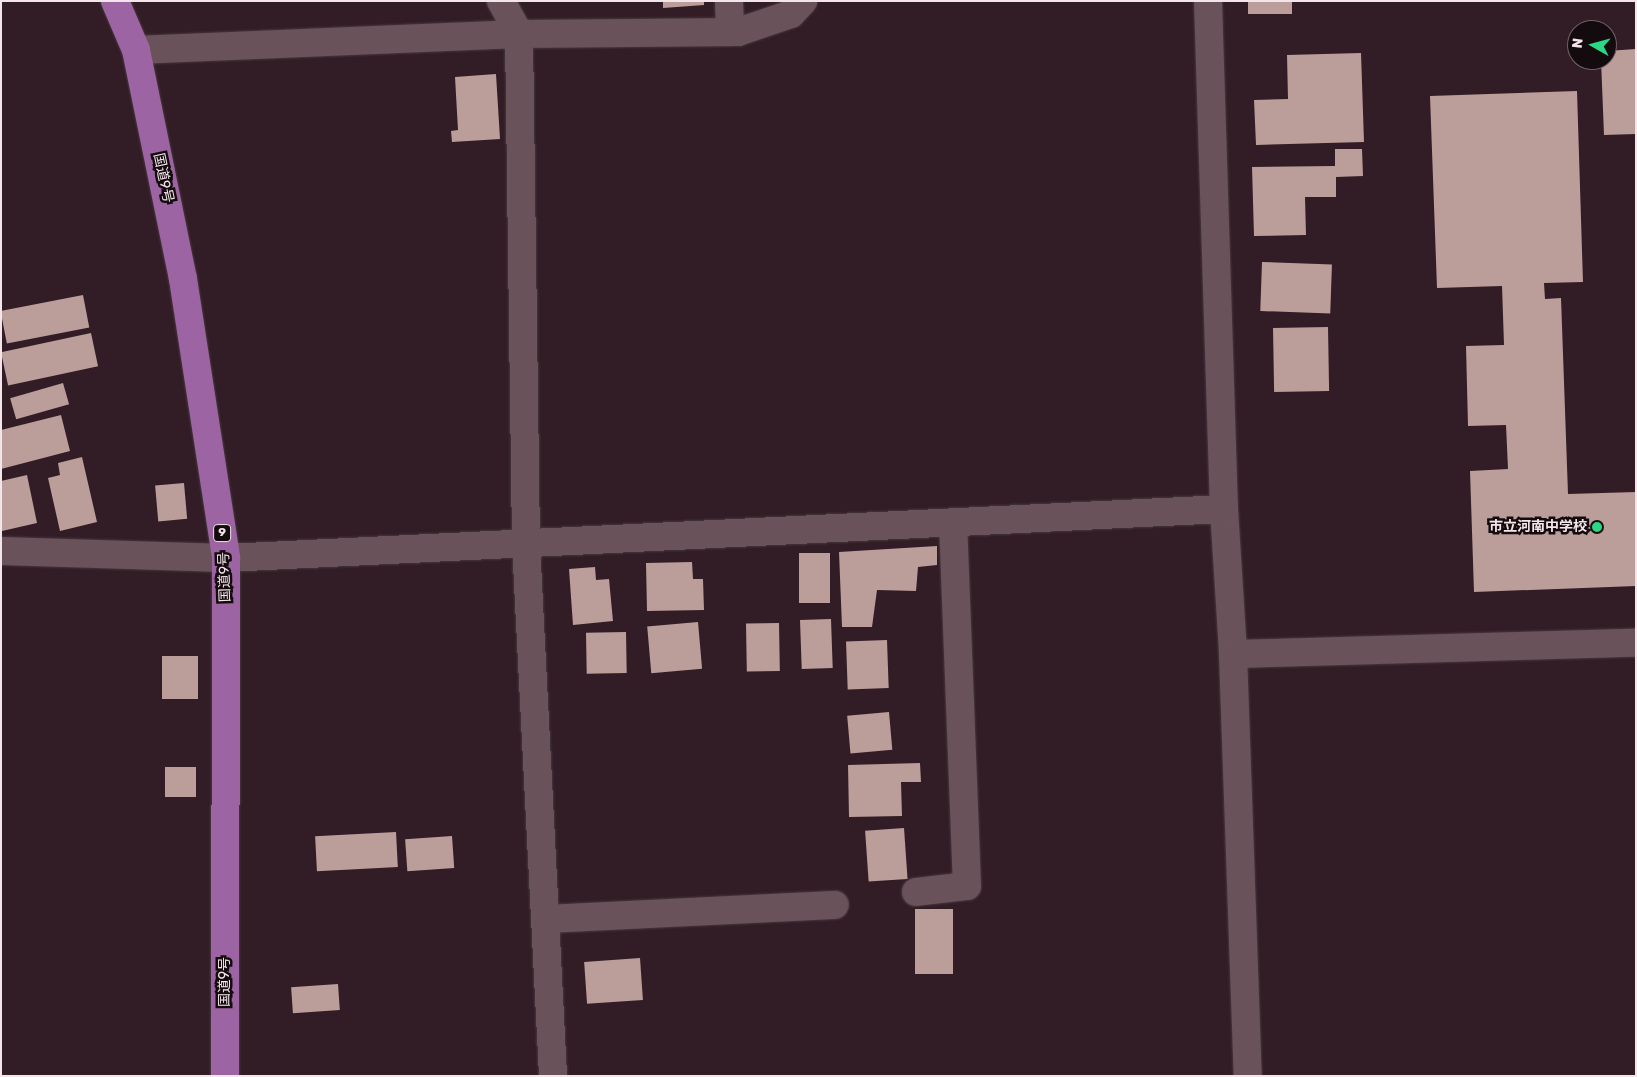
<!DOCTYPE html>
<meta charset="utf-8">
<style>
body{margin:0}
#map{position:relative;width:1637px;height:1077px;overflow:hidden;background:#321d26;font-family:Rubik,"Noto Sans JP",sans-serif}
div>[style]{position:absolute}
.building>*{inset:0;background:#bb9e9a;transform-origin:0 0}
.roads{filter:drop-shadow(0 0 1px #49383f) drop-shadow(0 0 1px #49383f)}
.minor>*{height:28px;margin:-14px;padding:0 14px;transform-origin:14px;border-radius:14px;background:#6a525b}
.tertiary>*{height:28px;margin:-14px;padding:0 14px;transform-origin:14px;border-radius:14px;background:#6a525b}
.trunk>*{height:28px;margin:-14px;padding:0 14px;transform-origin:14px;border-radius:14px;background:#9c64a2}
.dots>*{width:14px;height:14px;translate:-50% -50%;box-sizing:border-box;border:2px solid #140b0e;border-radius:50%}
span{translate:-50% -50%;white-space:nowrap;text-align:center;line-height:1.15;-webkit-text-stroke:5px #140b0e;paint-order:stroke}
.shield-label span{padding:1px 4px;background:#140b0e;border:1px solid;border-radius:4px;-webkit-text-stroke-width:0}
.shield-label{font-size:12px;color:#f4e5eb;font-weight:700}
.street-label{font-size:14px;color:#f4e5eb}
.poi-label{font-size:14px;color:#f4e5eb;font-weight:700}
.right{translate:-100% -50%;text-align:right}
.frame{position:absolute;inset:0;border:2px solid #f4e5eb;pointer-events:none}
.north{position:absolute;left:1567px;top:20px;width:50px;height:50px;box-sizing:border-box;background:#140b0e;border:1px solid #6e6266;border-radius:50%;rotate:277deg;font-size:14px;font-weight:700;line-height:20px;text-align:center;color:#f4e5eb}
.north::after{content:'';display:block;margin:auto;width:18px;height:22px;background:#2ad885;clip-path:polygon(50% 0,100% 100%,50% 72%,0 100%)}
</style>
<div id="map">
<div class="building">
<div style="clip-path:polygon(663px 1px,704px 1px,704px 5px,663px 8px)"></div>
<div style="left:1248px;top:1px;width:44px;height:13px"></div>
<div style="clip-path:polygon(1636px 49px,1636px 134px,1604px 135px,1601px 60px,1607px 60px,1607px 51px)"></div>
<div style="clip-path:polygon(1361px 53px,1364px 142px,1256px 145px,1254px 100px,1288px 99px,1287px 55px)"></div>
<div style="clip-path:polygon(496px 74px,500px 139px,452px 142px,451px 131px,458px 130px,455px 77px)"></div>
<div style="clip-path:polygon(1577px 91px,1583px 282px,1544px 283px,1545px 299px,1561px 298px,1568px 494px,1636px 492px,1636px 586px,1474px 592px,1470px 471px,1508px 469px,1506px 425px,1468px 426px,1466px 346px,1504px 345px,1502px 286px,1437px 288px,1430px 96px)"></div>
<div style="clip-path:polygon(1335px 149px,1362px 149px,1363px 176px,1336px 177px,1336px 197px,1305px 197px,1306px 235px,1254px 236px,1252px 167px,1335px 166px)"></div>
<div style="left:1262px;top:262px;width:70px;height:49px;rotate:2deg"></div>
<div style="left:83px;top:295px;width:33px;height:84px;rotate:79deg"></div>
<div style="left:1328px;top:327px;width:64px;height:55px;rotate:89deg"></div>
<div style="left:91px;top:333px;width:34px;height:92px;rotate:78deg"></div>
<div style="left:63px;top:383px;width:22px;height:55px;rotate:74deg"></div>
<div style="clip-path:polygon(61px 415px,70px 451px,1px 469px,1px 430px)"></div>
<div style="clip-path:polygon(82px 457px,97px 522px,60px 531px,48px 478px,60px 475px,58px 463px)"></div>
<div style="clip-path:polygon(27px 475px,37px 523px,2px 531px,1px 481px)"></div>
<div style="left:184px;top:483px;width:36px;height:29px;rotate:85deg"></div>
<div style="clip-path:polygon(937px 546px,937px 565px,918px 567px,916px 591px,877px 590px,872px 627px,842px 627px,839px 552px)"></div>
<div style="left:799px;top:553px;width:31px;height:50px"></div>
<div style="clip-path:polygon(692px 562px,693px 579px,703px 579px,704px 610px,647px 611px,646px 563px)"></div>
<div style="clip-path:polygon(595px 567px,596px 580px,609px 579px,613px 621px,573px 625px,569px 569px)"></div>
<div style="left:831px;top:619px;width:49px;height:31px;rotate:88deg"></div>
<div style="left:698px;top:622px;width:47px;height:51px;rotate:85deg"></div>
<div style="left:779px;top:623px;width:48px;height:33px;rotate:89deg"></div>
<div style="left:626px;top:632px;width:41px;height:40px;rotate:89deg"></div>
<div style="left:887px;top:640px;width:48px;height:41px;rotate:88deg"></div>
<div style="left:198px;top:656px;width:43px;height:36px;rotate:90deg"></div>
<div style="left:889px;top:712px;width:38px;height:42px;rotate:85deg"></div>
<div style="clip-path:polygon(920px 763px,921px 782px,901px 782px,902px 816px,849px 817px,848px 765px)"></div>
<div style="left:196px;top:767px;width:30px;height:31px;rotate:90deg"></div>
<div style="left:904px;top:828px;width:51px;height:39px;rotate:86deg"></div>
<div style="left:396px;top:832px;width:35px;height:81px;rotate:87deg"></div>
<div style="left:452px;top:836px;width:32px;height:47px;rotate:86deg"></div>
<div style="left:915px;top:909px;width:38px;height:65px"></div>
<div style="left:640px;top:958px;width:42px;height:56px;rotate:86deg"></div>
<div style="left:338px;top:984px;width:26px;height:47px;rotate:86deg"></div>
</div>
<div class="roads">
<div class="minor">
<div style="left:501px;top:1px;width:38px;rotate:61deg"></div>
<div style="left:519px;top:34px;width:510px;rotate:89.21deg"></div>
<div style="left:526px;top:544px;width:533px;rotate:87.09deg"></div>
<div style="left:729px;top:1px;width:31px;rotate:88deg"></div>
<div style="left:136px;top:50px;width:383px;rotate:-2.4deg"></div>
<div style="left:519px;top:34px;width:219px;rotate:-0.5deg"></div>
<div style="left:738px;top:32px;width:56px;rotate:-18.8deg"></div>
<div style="left:791px;top:14px;width:18px;rotate:-47deg"></div>
<div style="left:1px;top:551px;width:225px;rotate:1.8deg"></div>
<div style="left:1233px;top:654px;width:403px;rotate:-1.6deg"></div>
<div style="left:916px;top:892px;width:51px;rotate:-6.7deg"></div>
<div style="left:967px;top:886px;width:364px;rotate:-92.2deg"></div>
<div style="left:545px;top:919px;width:290px;rotate:-2.8deg"></div>
</div>
<div class="tertiary">
<div style="left:1208px;top:1px;width:508px;rotate:88.2deg"></div>
<div style="left:1224px;top:509px;width:145px;rotate:86.4deg"></div>
<div style="left:1233px;top:654px;width:422px;rotate:88deg"></div>
<div style="left:226px;top:558px;width:999px;rotate:-2.81deg"></div>
</div>
<div class="trunk">
<div style="left:115px;top:1px;width:53px;rotate:66.8deg"></div>
<div style="left:136px;top:50px;width:234px;rotate:78.4deg"></div>
<div style="left:183px;top:279px;width:282px;rotate:81.2deg"></div>
<div style="left:226px;top:558px;width:518px;rotate:90.11deg"></div>
</div>
</div>
<div class="dots">
<div style="left:1597px;top:527px;background:#2ad885"></div>
</div>
<div class="shield-label">
<span style="left:222px;top:533px">9</span>
</div>
<div class="street-label">
<span style="left:163px;top:178px;rotate:78deg">国道9号</span>
<span style="left:225px;top:577px;rotate:-92deg">国道9号</span>
<span style="left:225px;top:982px;rotate:-90deg">国道9号</span>
</div>
<div class="poi-label">
<span class="right" style="left:1587px;top:527px">市立河南中学校</span>
</div>
<div class="frame"></div>
<div class="north">N</div>
</div>
